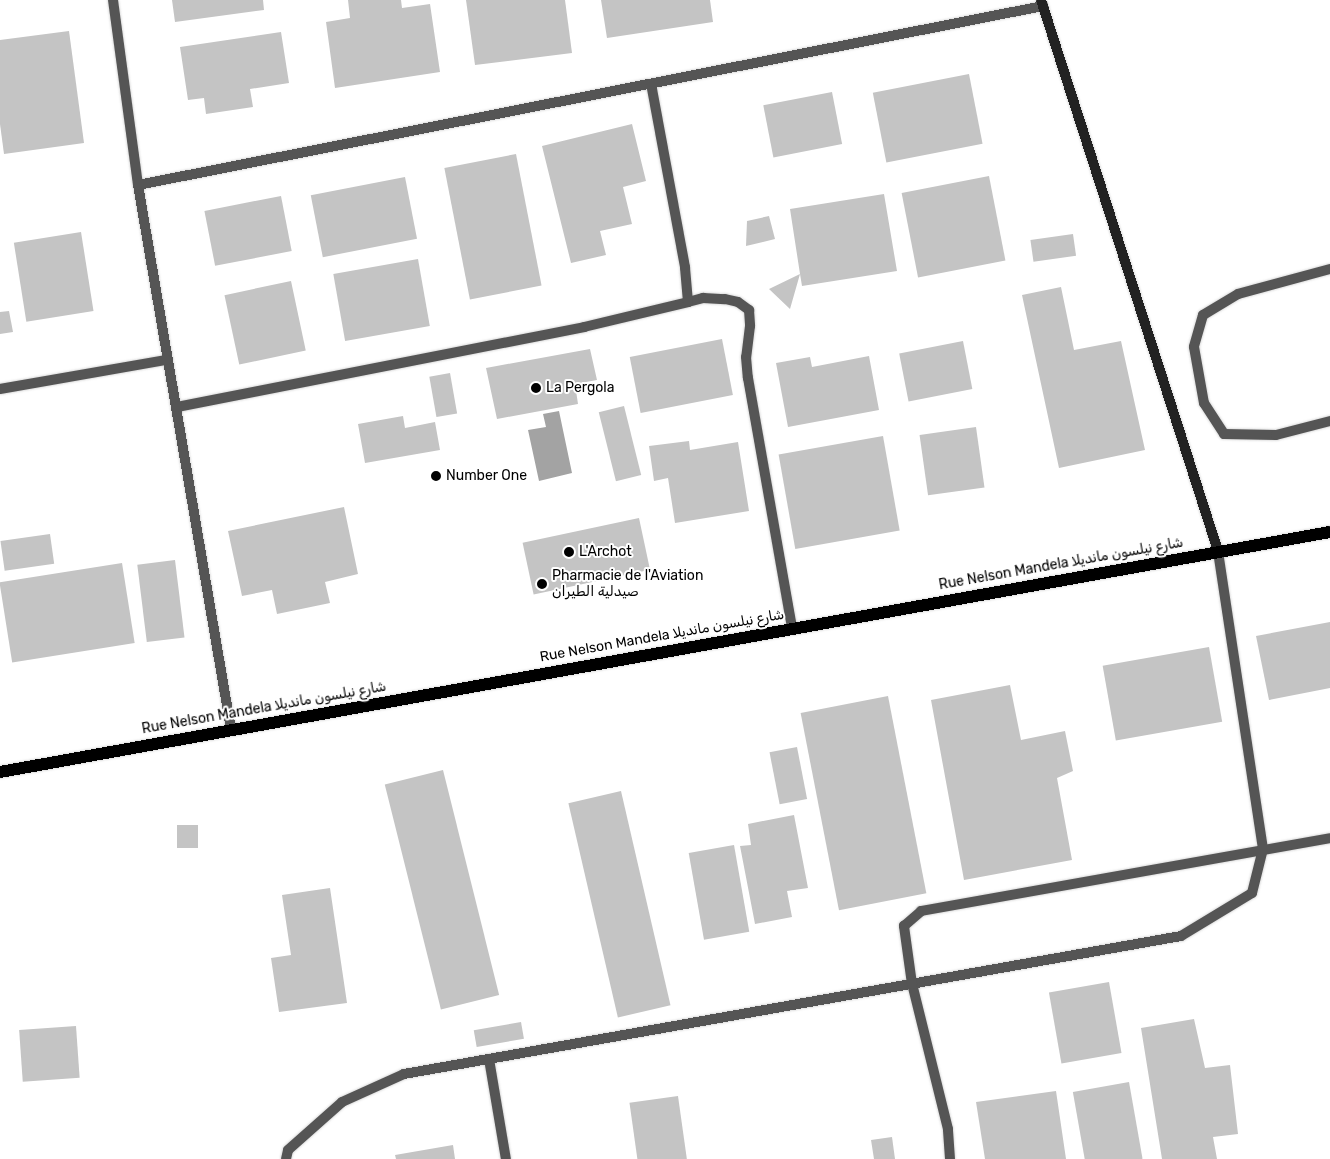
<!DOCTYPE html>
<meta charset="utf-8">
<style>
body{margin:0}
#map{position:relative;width:1330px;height:1159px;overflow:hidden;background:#fff;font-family:Rubik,Vazirmatn,sans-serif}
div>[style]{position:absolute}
.water>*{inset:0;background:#a3a3a3}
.building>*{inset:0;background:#c4c4c4;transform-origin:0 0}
.roads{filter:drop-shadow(0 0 1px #dbdbdb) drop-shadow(0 0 1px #dbdbdb)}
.lane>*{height:10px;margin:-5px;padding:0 5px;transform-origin:5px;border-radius:5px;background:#555}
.street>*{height:10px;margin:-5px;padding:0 5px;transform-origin:5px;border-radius:5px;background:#555}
.secondary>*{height:10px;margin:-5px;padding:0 5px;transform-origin:5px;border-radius:5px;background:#222}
.primary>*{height:12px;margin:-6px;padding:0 6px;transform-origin:6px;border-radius:6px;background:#000}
.dots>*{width:14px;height:14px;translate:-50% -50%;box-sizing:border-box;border:2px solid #fff;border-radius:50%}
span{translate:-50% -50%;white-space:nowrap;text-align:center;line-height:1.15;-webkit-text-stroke:4px #fff;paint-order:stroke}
.poi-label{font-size:14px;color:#000}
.left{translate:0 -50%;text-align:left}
.street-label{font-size:14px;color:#000}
</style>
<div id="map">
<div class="water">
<div style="clip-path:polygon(559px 411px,572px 473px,539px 481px,528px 430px,546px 427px,543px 414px)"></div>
</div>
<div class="building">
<div style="clip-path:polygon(172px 0,263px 0,264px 10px,175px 22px)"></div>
<div style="clip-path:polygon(348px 0,401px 0,402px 8px,430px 4px,440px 72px,335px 88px,326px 22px,350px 18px)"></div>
<div style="clip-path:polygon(466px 0,565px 0,572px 53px,475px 65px)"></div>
<div style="clip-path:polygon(601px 0,710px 0,713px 22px,607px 38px)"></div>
<div style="clip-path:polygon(69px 31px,84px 143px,4px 154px,0 124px,0 40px)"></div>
<div style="clip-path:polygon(281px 32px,289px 83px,250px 89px,253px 107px,206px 114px,204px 98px,188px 100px,180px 47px)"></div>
<div style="left:969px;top:74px;width:71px;height:98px;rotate:79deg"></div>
<div style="left:832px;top:92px;width:53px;height:70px;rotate:79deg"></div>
<div style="clip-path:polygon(632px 124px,646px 181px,623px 187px,632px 224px,600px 231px,606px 255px,571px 263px,542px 146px)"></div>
<div style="left:516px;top:154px;width:134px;height:73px;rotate:79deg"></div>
<div style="left:989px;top:176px;width:86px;height:89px;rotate:79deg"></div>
<div style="left:405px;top:177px;width:63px;height:96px;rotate:79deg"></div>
<div style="clip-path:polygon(884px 194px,897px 271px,802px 286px,800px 274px,790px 309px,769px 289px,800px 274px,790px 209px)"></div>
<div style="left:281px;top:196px;width:56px;height:78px;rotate:79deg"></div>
<div style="clip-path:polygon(769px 216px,775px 239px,746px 246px,747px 221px)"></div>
<div style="left:81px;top:232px;width:80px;height:68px;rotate:81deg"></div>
<div style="left:1073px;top:234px;width:22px;height:43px;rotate:82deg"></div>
<div style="left:418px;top:259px;width:68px;height:86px;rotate:80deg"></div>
<div style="left:291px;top:281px;width:71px;height:68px;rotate:78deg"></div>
<div style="clip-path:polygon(1061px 287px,1074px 350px,1121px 341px,1145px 450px,1059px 468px,1022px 295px)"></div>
<div style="clip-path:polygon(9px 311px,13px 332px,0 334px,0 312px)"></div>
<div style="left:722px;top:339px;width:57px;height:94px;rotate:79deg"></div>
<div style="left:963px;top:341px;width:49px;height:65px;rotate:79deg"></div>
<div style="clip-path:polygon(590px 349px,597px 380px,575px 384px,578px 404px,497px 419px,486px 368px)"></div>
<div style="clip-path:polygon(869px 356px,879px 410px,788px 427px,776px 363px,810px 357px,812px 367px)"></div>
<div style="left:450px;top:373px;width:41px;height:21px;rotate:80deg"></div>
<div style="left:624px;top:406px;width:71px;height:26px;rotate:76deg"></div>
<div style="clip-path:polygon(403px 416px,405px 428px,435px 422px,440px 450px,365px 463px,358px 424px)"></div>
<div style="left:976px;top:427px;width:61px;height:57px;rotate:82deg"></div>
<div style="left:883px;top:436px;width:96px;height:106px;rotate:80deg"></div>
<div style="clip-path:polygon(689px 441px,690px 450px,738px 442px,749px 511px,675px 523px,668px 478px,654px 481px,649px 446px)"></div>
<div style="clip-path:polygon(344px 507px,358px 574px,325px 582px,330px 603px,277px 614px,272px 590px,242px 596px,228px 531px)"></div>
<div style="left:639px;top:518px;width:53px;height:119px;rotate:78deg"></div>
<div style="left:50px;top:534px;width:30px;height:50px;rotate:82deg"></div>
<div style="left:175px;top:560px;width:78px;height:38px;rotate:83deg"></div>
<div style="left:122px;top:563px;width:81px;height:124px;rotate:81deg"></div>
<div style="clip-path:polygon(1330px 622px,1330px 688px,1269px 700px,1256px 636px)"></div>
<div style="left:1209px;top:647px;width:76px;height:108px;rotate:80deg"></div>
<div style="clip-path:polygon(1010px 685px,1021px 740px,1065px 731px,1073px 771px,1057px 778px,1072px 860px,964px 880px,931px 700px)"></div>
<div style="left:888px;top:696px;width:201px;height:89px;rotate:79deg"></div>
<div style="left:797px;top:747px;width:53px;height:28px;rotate:79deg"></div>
<div style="left:443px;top:770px;width:232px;height:60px;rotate:76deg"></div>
<div style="left:621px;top:791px;width:220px;height:54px;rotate:77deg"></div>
<div style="clip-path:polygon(794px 815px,808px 888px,787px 891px,792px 917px,755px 924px,740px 846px,751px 845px,748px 824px)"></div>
<div style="left:177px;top:825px;width:21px;height:23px"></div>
<div style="left:734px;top:845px;width:88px;height:46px;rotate:80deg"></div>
<div style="clip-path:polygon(330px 888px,347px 1003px,279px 1012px,271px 958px,291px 955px,282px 895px)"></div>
<div style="left:1109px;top:982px;width:72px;height:61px;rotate:80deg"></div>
<div style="clip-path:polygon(1194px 1019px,1205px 1068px,1230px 1065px,1238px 1134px,1213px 1137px,1217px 1159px,1162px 1159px,1141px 1028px)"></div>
<div style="left:521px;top:1022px;width:17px;height:48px;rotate:80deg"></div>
<div style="left:76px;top:1026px;width:52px;height:57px;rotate:86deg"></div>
<div style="left:1129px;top:1082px;width:78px;height:57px;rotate:80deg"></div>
<div style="clip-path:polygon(1056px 1091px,1066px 1159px,985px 1159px,976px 1102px)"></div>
<div style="left:678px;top:1096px;width:64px;height:49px;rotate:82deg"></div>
<div style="clip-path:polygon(892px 1137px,895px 1159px,874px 1159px,871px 1140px)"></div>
<div style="clip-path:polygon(453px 1145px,455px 1159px,396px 1159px,395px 1155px)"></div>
</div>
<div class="roads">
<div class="lane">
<div style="left:1330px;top:269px;width:95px;rotate:164.8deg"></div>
<div style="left:1238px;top:294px;width:41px;rotate:149deg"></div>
<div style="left:1203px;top:315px;width:33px;rotate:106deg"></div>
<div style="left:1194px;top:347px;width:57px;rotate:79.9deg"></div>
<div style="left:1204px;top:403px;width:37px;rotate:57deg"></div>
<div style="left:1224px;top:434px;width:52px;rotate:1.1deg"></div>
<div style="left:1276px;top:435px;width:56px;rotate:-14.5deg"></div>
</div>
<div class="street">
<div style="left:113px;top:0;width:187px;rotate:82.3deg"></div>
<div style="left:138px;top:185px;width:552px;rotate:80.3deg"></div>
<div style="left:138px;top:185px;width:923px;rotate:-11.19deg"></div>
<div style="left:688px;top:302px;width:16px;rotate:-15deg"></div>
<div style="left:703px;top:298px;width:22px;rotate:3deg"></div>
<div style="left:725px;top:299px;width:13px;rotate:13deg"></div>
<div style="left:738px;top:302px;width:14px;rotate:36deg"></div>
<div style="left:749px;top:310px;width:16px;rotate:86deg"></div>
<div style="left:750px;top:326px;width:31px;rotate:97deg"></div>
<div style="left:746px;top:357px;width:21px;rotate:85deg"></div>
<div style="left:748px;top:378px;width:254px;rotate:80deg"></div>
<div style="left:0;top:389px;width:169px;rotate:-9.9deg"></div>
<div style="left:177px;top:407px;width:415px;rotate:-11.1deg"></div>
<div style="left:584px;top:327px;width:107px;rotate:-13.5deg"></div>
<div style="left:688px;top:302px;width:35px;rotate:-95deg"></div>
<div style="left:685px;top:267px;width:186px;rotate:-100.5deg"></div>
<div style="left:489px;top:1059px;width:101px;rotate:80.4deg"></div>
<div style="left:286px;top:1159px;width:9px;rotate:-77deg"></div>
<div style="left:288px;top:1150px;width:72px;rotate:-41.6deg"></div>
<div style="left:342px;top:1102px;width:68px;rotate:-24.3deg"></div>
<div style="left:404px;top:1074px;width:789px;rotate:-10.07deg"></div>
<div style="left:1181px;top:936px;width:83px;rotate:-31.2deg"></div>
<div style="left:1252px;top:893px;width:45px;rotate:-76deg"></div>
<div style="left:1263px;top:849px;width:301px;rotate:-98.6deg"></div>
<div style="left:950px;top:1159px;width:30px;rotate:-94deg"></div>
<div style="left:948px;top:1129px;width:149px;rotate:-103.9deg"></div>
<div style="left:912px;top:984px;width:59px;rotate:-97.9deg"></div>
<div style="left:904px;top:926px;width:23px;rotate:-41deg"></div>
<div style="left:921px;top:911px;width:415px;rotate:-10.1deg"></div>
</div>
<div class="secondary">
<div style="left:1041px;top:0;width:579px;rotate:72.19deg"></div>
</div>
<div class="primary">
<div style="left:0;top:772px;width:1351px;rotate:-10.23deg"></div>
</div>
</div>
<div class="dots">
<div style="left:536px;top:388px;background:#000"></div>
<div style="left:436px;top:476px;background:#000"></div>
<div style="left:569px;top:552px;background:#000"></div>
<div style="left:542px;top:584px;background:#000"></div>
</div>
<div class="poi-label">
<span class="left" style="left:546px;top:388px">La Pergola</span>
<span class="left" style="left:446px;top:476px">Number One</span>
<span class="left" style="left:579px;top:552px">L'Archot</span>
<span class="left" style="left:552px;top:584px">Pharmacie de l'Aviation<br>صيدلية الطيران</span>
</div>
<div class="street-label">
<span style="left:1061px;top:564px;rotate:-10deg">Rue Nelson Mandela شارع نيلسون مانديلا</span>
<span style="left:662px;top:636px;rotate:-10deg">Rue Nelson Mandela شارع نيلسون مانديلا</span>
<span style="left:264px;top:708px;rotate:-10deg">Rue Nelson Mandela شارع نيلسون مانديلا</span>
</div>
</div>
